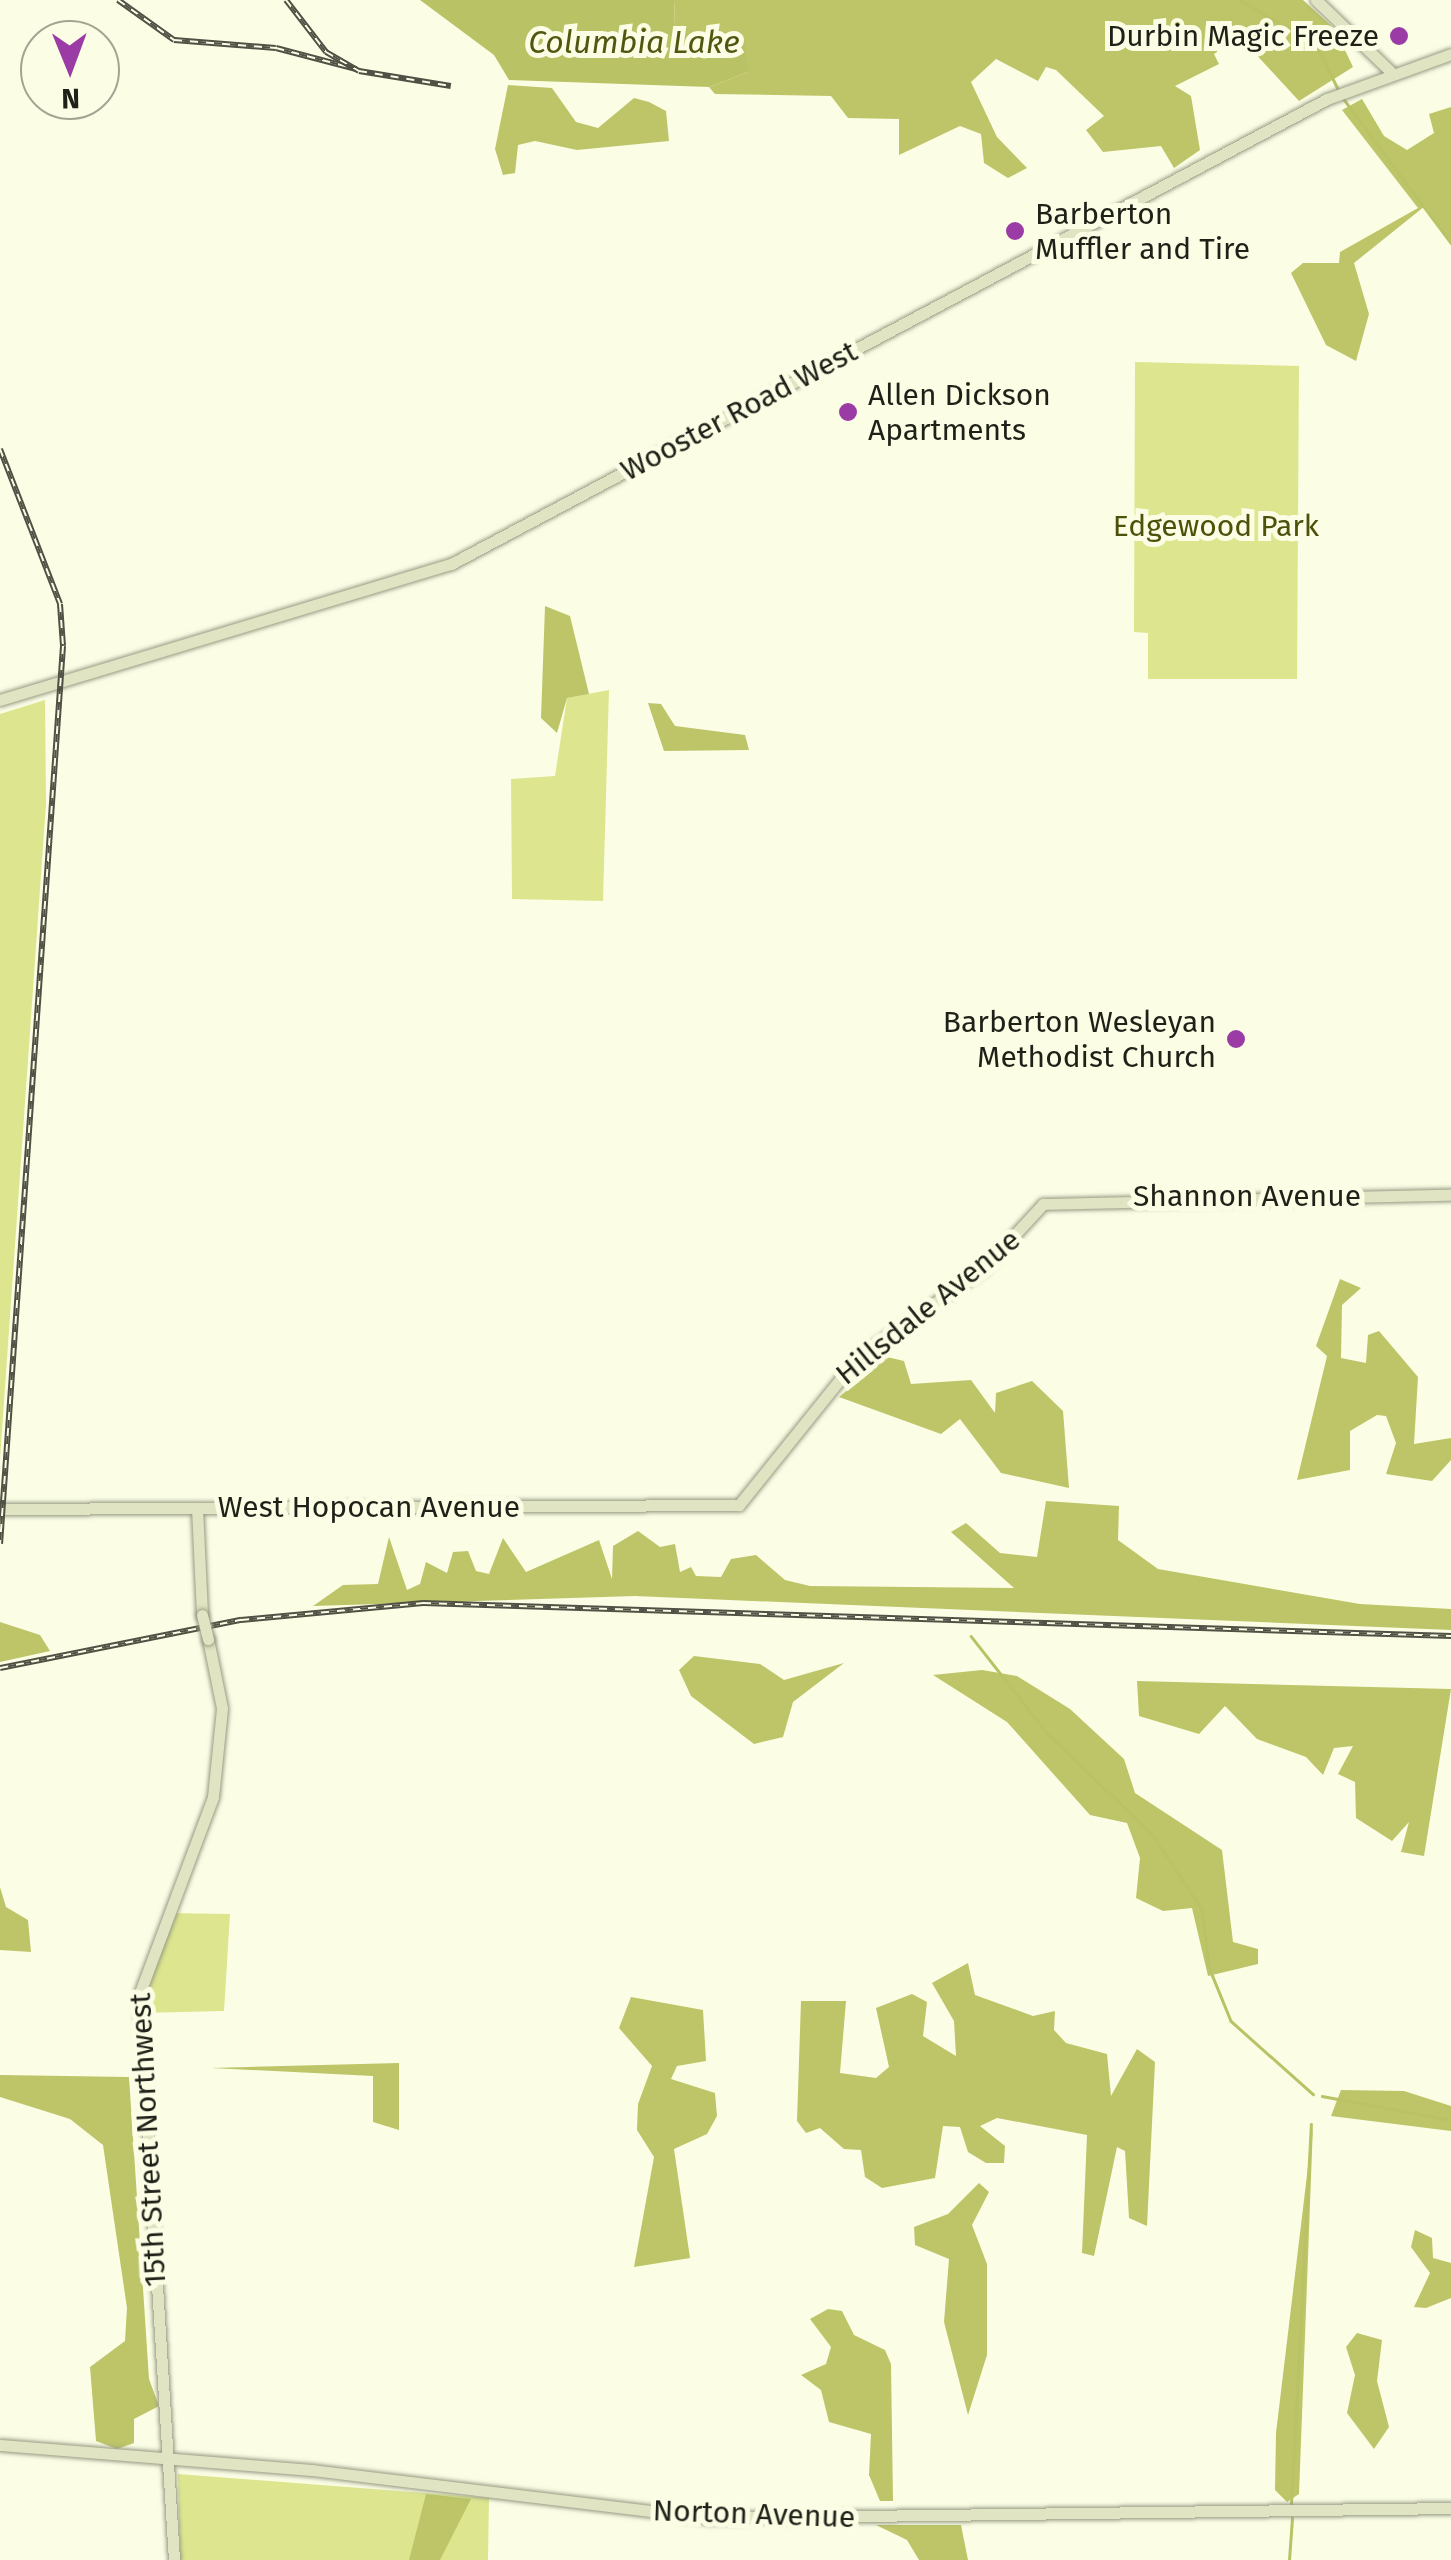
<!DOCTYPE html>
<style>
body{margin:0}
#map{position:relative;width:1451px;height:2560px;overflow:hidden;background:#fbfee5;font-family:"Fira Sans",sans-serif}
div>[style]{position:absolute}
.green>*{inset:0;background:#dde68f}
.forest>*{inset:0;background:#bdc568}
.water>*{inset:0;background:#b9c265}
.stream>*{height:2.5px;margin:-1.25px;padding:0 1.25px;transform-origin:1.25px;border-radius:1.25px;background:#b9c265}
.roads{filter:drop-shadow(0 0 2px #979a83) drop-shadow(0 0 2px #979a83)}
.secondary>*{height:11px;margin:-5.5px;padding:0 5.5px;transform-origin:5.5px;border-radius:5.5px;background:#e1e4c2}
.rail>*{height:6px;margin-top:-3px;transform-origin:0;background:repeating-linear-gradient(90deg,#fbfee5 0 8px,#505144 0 16px);box-sizing:border-box;border-block:2px solid #505144}
.bridges{filter:drop-shadow(0 0 2px #979a83) drop-shadow(0 0 2px #979a83)}
.secondary-bridge>*{height:11px;margin:-5.5px;padding:0 5.5px;transform-origin:5.5px;border-radius:5.5px;background:#e1e4c2}
.dots>*{width:28px;height:28px;translate:-50% -50%;box-sizing:border-box;border:5px solid #fbfee5;border-radius:50%}
span{translate:-50% -50%;white-space:nowrap;text-align:center;line-height:1.15;-webkit-text-stroke:10px #fbfee5;paint-order:stroke}
.poi-label{font-size:30px;color:#1f2017}
.right{translate:-100% -50%;text-align:right}
.left{translate:0 -50%;text-align:left}
.street-label{font-size:30px;color:#1f2017}
.park-label{font-size:30px;color:#4d510a}
.water-label{font-size:32px;color:#525611;font-style:italic}
.north{position:absolute;left:20px;top:20px;width:100px;height:100px;box-sizing:border-box;background:#fbfee5;border:2px solid #a3a593;border-radius:50%;rotate:179deg;font-size:28px;font-weight:700;line-height:40px;text-align:center;color:#1f2017}
.north::after{content:'';display:block;margin:auto;width:35px;height:45px;background:#9b3ca6;clip-path:polygon(50% 0,100% 100%,50% 72%,0 100%)}
</style>
<div id="map">
<div class="green">
<div style="clip-path:polygon(1135px 362px,1299px 366px,1297px 679px,1148px 679px,1148px 633px,1134px 632px)"></div>
<div style="clip-path:polygon(609px 690px,603px 901px,512px 899px,511px 779px,555px 776px,567px 698px)"></div>
<div style="clip-path:polygon(45px 700px,46px 804px,0 1459px,0 714px)"></div>
<div style="clip-path:polygon(167px 1913px,230px 1914px,224px 2011px,140px 2013px)"></div>
<div style="clip-path:polygon(178px 2474px,489px 2498px,488px 2560px,180px 2560px)"></div>
</div>
<div class="forest">
<div style="clip-path:polygon(674px 0,1303px 0,1335px 29px,1353px 67px,1299px 101px,1240px 37px,1214px 54px,1219px 64px,1175px 86px,1191px 96px,1200px 150px,1174px 168px,1161px 146px,1103px 152px,1086px 130px,1104px 116px,1056px 70px,1046px 67px,1038px 81px,996px 59px,971px 82px,997px 137px,1027px 168px,1008px 178px,984px 163px,981px 134px,960px 126px,899px 155px,899px 119px,848px 118px,831px 96px,715px 94px,709px 87px,748px 72px,675px 27px)"></div>
<div style="clip-path:polygon(508px 85px,552px 88px,576px 122px,598px 128px,634px 98px,649px 102px,666px 111px,669px 141px,577px 150px,535px 141px,518px 145px,515px 173px,503px 175px,495px 149px)"></div>
<div style="clip-path:polygon(1362px 99px,1384px 136px,1407px 150px,1434px 133px,1429px 114px,1451px 107px,1451px 243px,1425px 206px,1354px 263px,1369px 314px,1356px 361px,1326px 345px,1291px 273px,1303px 263px,1339px 263px,1340px 252px,1418px 208px,1342px 110px)"></div>
<div style="clip-path:polygon(545px 606px,570px 616px,589px 694px,567px 698px,557px 733px,541px 718px)"></div>
<div style="clip-path:polygon(648px 703px,661px 704px,675px 726px,745px 735px,749px 750px,664px 751px)"></div>
<div style="clip-path:polygon(1340px 1279px,1361px 1288px,1342px 1305px,1341px 1358px,1366px 1363px,1368px 1335px,1379px 1331px,1418px 1377px,1414px 1444px,1451px 1438px,1451px 1460px,1432px 1481px,1386px 1474px,1396px 1443px,1386px 1416px,1377px 1415px,1350px 1431px,1350px 1470px,1297px 1480px,1327px 1356px,1316px 1346px)"></div>
<div style="clip-path:polygon(887px 1357px,904px 1361px,911px 1384px,971px 1380px,995px 1413px,996px 1393px,1032px 1381px,1063px 1411px,1069px 1488px,1001px 1473px,960px 1419px,941px 1434px,839px 1397px)"></div>
<div style="clip-path:polygon(1046px 1501px,1119px 1506px,1118px 1540px,1158px 1569px,1360px 1604px,1451px 1609px,1451px 1630px,635px 1596px,313px 1606px,343px 1585px,378px 1584px,389px 1537px,407px 1590px,420px 1584px,426px 1562px,447px 1573px,453px 1552px,468px 1551px,476px 1571px,489px 1574px,503px 1538px,526px 1572px,599px 1540px,612px 1579px,613px 1546px,638px 1531px,660px 1547px,675px 1544px,680px 1572px,691px 1567px,696px 1576px,721px 1577px,731px 1559px,756px 1555px,785px 1580px,810px 1586px,1014px 1588px,951px 1532px,966px 1523px,1000px 1553px,1037px 1557px)"></div>
<div style="clip-path:polygon(0 1622px,40px 1635px,50px 1651px,0 1662px)"></div>
<div style="clip-path:polygon(694px 1656px,760px 1664px,784px 1680px,844px 1663px,793px 1702px,783px 1737px,754px 1744px,691px 1696px,679px 1670px)"></div>
<div style="clip-path:polygon(982px 1670px,1017px 1676px,1070px 1709px,1124px 1759px,1135px 1793px,1222px 1850px,1233px 1942px,1258px 1949px,1258px 1964px,1208px 1976px,1192px 1908px,1163px 1911px,1136px 1898px,1140px 1858px,1127px 1823px,1090px 1815px,1007px 1722px,933px 1675px)"></div>
<div style="clip-path:polygon(1137px 1681px,1451px 1689px,1424px 1856px,1401px 1852px,1409px 1822px,1392px 1841px,1356px 1818px,1355px 1782px,1338px 1774px,1353px 1746px,1334px 1748px,1323px 1775px,1306px 1757px,1257px 1739px,1225px 1706px,1199px 1734px,1139px 1716px)"></div>
<div style="clip-path:polygon(0 1887px,6px 1907px,28px 1920px,31px 1952px,0 1950px)"></div>
<div style="clip-path:polygon(968px 1963px,975px 1995px,1033px 2016px,1055px 2011px,1054px 2030px,1066px 2043px,1107px 2054px,1111px 2096px,1137px 2049px,1155px 2062px,1147px 2226px,1129px 2218px,1125px 2151px,1117px 2147px,1094px 2256px,1082px 2253px,1087px 2135px,997px 2118px,980px 2126px,1005px 2146px,1004px 2163px,986px 2163px,968px 2152px,960px 2127px,943px 2126px,935px 2178px,882px 2188px,865px 2177px,861px 2150px,844px 2149px,820px 2128px,806px 2133px,797px 2121px,801px 2001px,846px 2001px,840px 2073px,876px 2078px,889px 2067px,876px 2008px,912px 1994px,927px 2002px,923px 2036px,956px 2056px,954px 2021px,932px 1983px)"></div>
<div style="clip-path:polygon(631px 1997px,703px 2010px,706px 2061px,677px 2066px,671px 2079px,715px 2093px,717px 2116px,707px 2134px,674px 2149px,690px 2258px,634px 2267px,654px 2157px,637px 2130px,638px 2104px,652px 2066px,619px 2028px)"></div>
<div style="clip-path:polygon(399px 2063px,399px 2130px,373px 2122px,373px 2076px,211px 2068px)"></div>
<div style="clip-path:polygon(0 2075px,129px 2077px,149px 2379px,159px 2406px,134px 2419px,134px 2443px,117px 2449px,96px 2441px,90px 2367px,125px 2341px,127px 2308px,103px 2145px,70px 2119px,0 2097px)"></div>
<div style="clip-path:polygon(1341px 2090px,1404px 2091px,1451px 2106px,1451px 2131px,1331px 2116px)"></div>
<div style="clip-path:polygon(1313px 2125px,1299px 2494px,1287px 2502px,1275px 2490px,1276px 2433px)"></div>
<div style="clip-path:polygon(979px 2183px,989px 2192px,972px 2225px,987px 2264px,987px 2355px,968px 2415px,944px 2322px,949px 2259px,915px 2245px,914px 2227px,948px 2214px)"></div>
<div style="clip-path:polygon(1415px 2230px,1432px 2238px,1433px 2258px,1451px 2263px,1451px 2298px,1426px 2308px,1414px 2307px,1430px 2273px,1411px 2247px)"></div>
<div style="clip-path:polygon(828px 2309px,842px 2311px,854px 2335px,885px 2350px,891px 2364px,893px 2501px,880px 2501px,869px 2475px,871px 2434px,829px 2422px,821px 2390px,801px 2375px,826px 2364px,831px 2347px,810px 2319px)"></div>
<div style="clip-path:polygon(1357px 2333px,1382px 2340px,1377px 2381px,1389px 2427px,1374px 2449px,1347px 2413px,1355px 2375px,1346px 2347px)"></div>
<div style="clip-path:polygon(426px 2494px,471px 2499px,440px 2560px,409px 2560px)"></div>
<div style="clip-path:polygon(876px 2525px,961px 2525px,968px 2560px,919px 2560px,907px 2540px)"></div>
</div>
<div class="water">
<div style="clip-path:polygon(420px 0,674px 0,675px 27px,745px 41px,748px 72px,709px 87px,509px 80px,494px 55px)"></div>
</div>
<div class="stream">
<div style="left:1239px;top:0;width:89px;rotate:29.7deg"></div>
<div style="left:1316px;top:44px;width:52px;rotate:63.9deg"></div>
<div style="left:1343px;top:98px;width:181px;rotate:53.3deg"></div>
<div style="left:971px;top:1636px;width:123px;rotate:51.9deg"></div>
<div style="left:1047px;top:1733px;width:146px;rotate:43.9deg"></div>
<div style="left:1152px;top:1834px;width:90px;rotate:56.3deg"></div>
<div style="left:1202px;top:1909px;width:58px;rotate:83.1deg"></div>
<div style="left:1209px;top:1967px;width:58px;rotate:67.8deg"></div>
<div style="left:1231px;top:2021px;width:110px;rotate:41.7deg"></div>
<div style="left:1322px;top:2096px;width:131px;rotate:10.5deg"></div>
<div style="left:1291px;top:2504px;width:380px;rotate:-87deg"></div>
<div style="left:1289px;top:2560px;width:42px;rotate:-85.9deg"></div>
</div>
<div class="roads">
<div class="secondary">
<div style="left:1316px;top:0;width:103px;rotate:43.8deg"></div>
<div style="left:0;top:700px;width:471px;rotate:-16.8deg"></div>
<div style="left:451px;top:564px;width:992px;rotate:-27.96deg"></div>
<div style="left:1327px;top:99px;width:132px;rotate:-19.9deg"></div>
<div style="left:197px;top:1508px;width:107px;rotate:87.3deg"></div>
<div style="left:0;top:1509px;width:739px;rotate:-0.31deg"></div>
<div style="left:739px;top:1505px;width:189px;rotate:-51.2deg"></div>
<div style="left:857px;top:1358px;width:156px;rotate:-35.3deg"></div>
<div style="left:984px;top:1268px;width:87px;rotate:-47.3deg"></div>
<div style="left:1043px;top:1204px;width:408px;rotate:-1.3deg"></div>
<div style="left:0;top:2445px;width:313px;rotate:4.6deg"></div>
<div style="left:312px;top:2470px;width:402px;rotate:6.9deg"></div>
<div style="left:711px;top:2518px;width:740px;rotate:-0.77deg"></div>
<div style="left:174px;top:2560px;width:566px;rotate:-93.54deg"></div>
<div style="left:139px;top:1995px;width:211px;rotate:-69.5deg"></div>
<div style="left:213px;top:1797px;width:89px;rotate:-84.2deg"></div>
<div style="left:222px;top:1708px;width:70px;rotate:-101.5deg"></div>
</div>
</div>
<div class="rail">
<div style="left:118px;top:0;width:69px;rotate:35.5deg"></div>
<div style="left:174px;top:40px;width:102px;rotate:4.5deg"></div>
<div style="left:276px;top:48px;width:83px;rotate:14.7deg"></div>
<div style="left:286px;top:0;width:66px;rotate:52.4deg"></div>
<div style="left:326px;top:52px;width:38px;rotate:30deg"></div>
<div style="left:359px;top:71px;width:93px;rotate:9.3deg"></div>
<div style="left:0;top:449px;width:166px;rotate:68.8deg"></div>
<div style="left:60px;top:604px;width:42px;rotate:85.9deg"></div>
<div style="left:63px;top:646px;width:900px;rotate:94.01deg"></div>
<div style="left:0;top:1668px;width:246px;rotate:-11.3deg"></div>
<div style="left:241px;top:1620px;width:183px;rotate:-5.3deg"></div>
<div style="left:423px;top:1603px;width:1029px;rotate:1.84deg"></div>
</div>
<div class="bridges">
<div class="secondary-bridge">
<div style="left:202px;top:1615px;width:25px;rotate:76deg"></div>
</div>
</div>
<div class="dots">
<div style="left:1399px;top:36px;background:#9b3ca6"></div>
<div style="left:1015px;top:231px;background:#9b3ca6"></div>
<div style="left:848px;top:412px;background:#9b3ca6"></div>
<div style="left:1236px;top:1039px;background:#9b3ca6"></div>
</div>
<div class="poi-label">
<span class="right" style="left:1379px;top:36px">Durbin Magic Freeze</span>
<span class="left" style="left:1035px;top:231px">Barberton<br>Muffler and Tire</span>
<span class="left" style="left:868px;top:412px">Allen Dickson<br>Apartments</span>
<span class="right" style="left:1216px;top:1039px">Barberton Wesleyan<br>Methodist Church</span>
</div>
<div class="street-label">
<span style="left:739px;top:411px;rotate:-28deg">Wooster Road West</span>
<span style="left:1247px;top:1196px">Shannon Avenue</span>
<span style="left:928px;top:1307px;rotate:-39deg">Hillsdale Avenue</span>
<span style="left:369px;top:1507px">West Hopocan Avenue</span>
<span style="left:148px;top:2140px;rotate:-93deg">15th Street Northwest</span>
<span style="left:754px;top:2514px;rotate:2deg">Norton Avenue</span>
</div>
<div class="park-label">
<span style="left:1216px;top:526px">Edgewood Park</span>
</div>
<div class="water-label">
<span style="left:634px;top:42px">Columbia Lake</span>
</div>
<div class="north">N</div>
</div>
